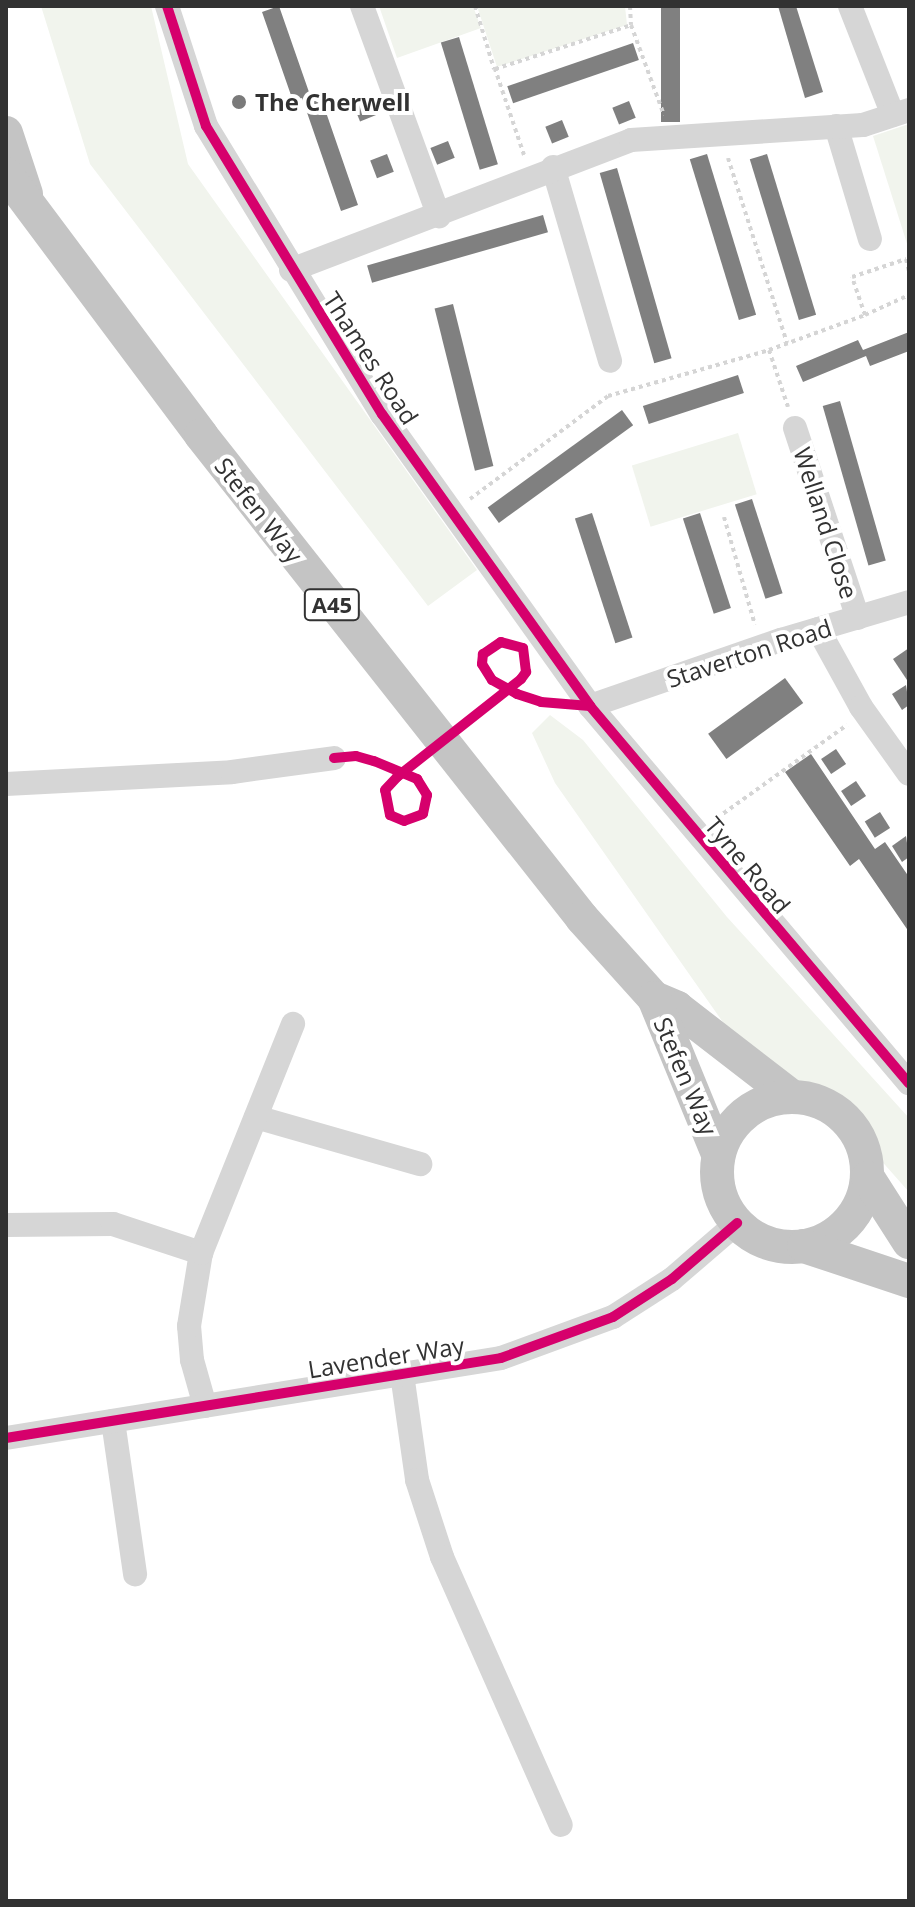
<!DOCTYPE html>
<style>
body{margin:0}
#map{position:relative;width:915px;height:1907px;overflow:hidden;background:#fff;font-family:"Open Sans",sans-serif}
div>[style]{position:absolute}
.green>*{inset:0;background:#f1f4ed;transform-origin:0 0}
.building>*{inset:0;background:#808080;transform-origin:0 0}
.path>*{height:4px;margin-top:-2px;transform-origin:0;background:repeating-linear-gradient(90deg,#d5d5d5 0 4px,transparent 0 8px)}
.minor>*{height:24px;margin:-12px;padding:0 12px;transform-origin:12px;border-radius:12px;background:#d6d6d6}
.highway>*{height:34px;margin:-17px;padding:0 17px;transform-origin:17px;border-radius:17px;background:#c4c4c4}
.highway>.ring{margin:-17px;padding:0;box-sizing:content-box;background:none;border:34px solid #c4c4c4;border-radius:50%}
.cycleway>*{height:10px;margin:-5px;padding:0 5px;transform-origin:5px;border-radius:5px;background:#d6006c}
.dots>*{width:22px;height:22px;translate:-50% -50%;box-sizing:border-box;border:4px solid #fff;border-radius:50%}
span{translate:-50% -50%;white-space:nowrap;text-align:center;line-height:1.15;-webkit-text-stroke:8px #fff;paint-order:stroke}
.shield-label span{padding:2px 6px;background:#fff;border:2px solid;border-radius:6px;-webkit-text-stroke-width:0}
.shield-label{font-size:22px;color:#323232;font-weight:700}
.poi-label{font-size:24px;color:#323232;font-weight:700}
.left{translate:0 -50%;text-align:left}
.street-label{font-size:24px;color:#323232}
.frame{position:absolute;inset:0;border:8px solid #323232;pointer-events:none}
</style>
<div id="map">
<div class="green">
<div style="clip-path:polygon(41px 6px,151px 6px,188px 164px,477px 570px,428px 606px,90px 164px)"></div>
<div style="clip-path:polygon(379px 6px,473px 6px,481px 28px,397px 58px)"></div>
<div style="clip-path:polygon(477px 6px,625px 6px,627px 25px,497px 67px)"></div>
<div style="clip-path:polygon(909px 124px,909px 250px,873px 136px)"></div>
<div style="left:738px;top:433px;width:64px;height:111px;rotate:73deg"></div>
<div style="clip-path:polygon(550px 715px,583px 740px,727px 917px,909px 1118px,909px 1192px,824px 1096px,767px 1085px,555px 783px,532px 733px)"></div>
</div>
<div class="building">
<div style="clip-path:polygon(279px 6px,310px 95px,319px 92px,358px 205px,341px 211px,302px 98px,293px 101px,262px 12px)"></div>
<div style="left:661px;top:6px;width:19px;height:116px"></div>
<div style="clip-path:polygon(778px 6px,796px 6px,823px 92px,805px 98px)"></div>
<div style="left:459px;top:37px;width:133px;height:19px;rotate:73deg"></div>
<div style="left:633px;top:43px;width:18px;height:133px;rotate:71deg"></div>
<div style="left:370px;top:98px;width:18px;height:18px;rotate:68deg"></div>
<div style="left:629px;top:101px;width:18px;height:18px;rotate:68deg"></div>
<div style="left:562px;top:120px;width:18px;height:18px;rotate:68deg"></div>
<div style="left:448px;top:141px;width:18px;height:19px;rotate:68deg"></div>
<div style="left:387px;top:154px;width:19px;height:18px;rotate:69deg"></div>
<div style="left:707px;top:154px;width:168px;height:18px;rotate:73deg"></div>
<div style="left:767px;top:154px;width:168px;height:18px;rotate:73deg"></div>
<div style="left:617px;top:168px;width:198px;height:18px;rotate:74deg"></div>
<div style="left:543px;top:215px;width:18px;height:183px;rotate:74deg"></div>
<div style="left:453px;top:304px;width:167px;height:19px;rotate:76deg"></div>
<div style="clip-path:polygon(909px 332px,909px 351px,870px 366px,866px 356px,803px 382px,796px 366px,858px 340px,863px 350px)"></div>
<div style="left:738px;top:375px;width:19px;height:100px;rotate:72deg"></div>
<div style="left:840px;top:401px;width:166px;height:18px;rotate:74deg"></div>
<div style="left:622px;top:410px;width:19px;height:166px;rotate:54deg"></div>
<div style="left:752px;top:499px;width:99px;height:18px;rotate:72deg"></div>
<div style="left:592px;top:513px;width:131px;height:18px;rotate:72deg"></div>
<div style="left:700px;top:513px;width:100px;height:18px;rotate:72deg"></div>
<div style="clip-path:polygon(909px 648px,909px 683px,893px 659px)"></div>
<div style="left:785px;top:678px;width:31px;height:95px;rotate:54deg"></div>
<div style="clip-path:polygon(906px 685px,909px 705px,902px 710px,892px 694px)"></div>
<div style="left:836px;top:749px;width:18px;height:18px;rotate:56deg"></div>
<div style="clip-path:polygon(811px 754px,875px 849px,885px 842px,909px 877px,909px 932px,859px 859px,850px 866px,785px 772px)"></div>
<div style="left:856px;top:781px;width:18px;height:18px;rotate:56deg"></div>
<div style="left:880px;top:812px;width:19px;height:18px;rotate:58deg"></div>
<div style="clip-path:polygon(906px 836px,909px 857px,902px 862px,892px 846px)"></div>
</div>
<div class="path">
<div style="left:475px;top:6px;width:66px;rotate:73.2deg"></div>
<div style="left:630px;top:6px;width:19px;rotate:87deg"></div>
<div style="left:631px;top:25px;width:96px;rotate:69.9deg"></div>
<div style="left:524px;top:155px;width:91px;rotate:-108.6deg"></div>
<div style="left:495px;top:69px;width:143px;rotate:-17.9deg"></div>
<div style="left:728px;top:158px;width:194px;rotate:72.3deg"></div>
<div style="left:865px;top:315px;width:48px;rotate:-24.4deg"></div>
<div style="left:788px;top:407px;width:60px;rotate:-108.4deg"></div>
<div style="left:769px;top:350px;width:102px;rotate:-20deg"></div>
<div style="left:865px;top:315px;width:40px;rotate:-108.9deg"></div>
<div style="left:852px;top:277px;width:57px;rotate:-18.4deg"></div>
<div style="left:906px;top:259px;width:12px;rotate:76deg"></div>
<div style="left:470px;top:499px;width:172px;rotate:-36.7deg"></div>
<div style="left:608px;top:396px;width:167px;rotate:-15.9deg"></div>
<div style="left:724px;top:517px;width:112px;rotate:74deg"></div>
<div style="left:717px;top:818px;width:160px;rotate:-35.6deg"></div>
</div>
<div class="minor">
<div style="left:167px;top:6px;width:126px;rotate:72deg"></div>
<div style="left:206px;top:126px;width:338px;rotate:58.6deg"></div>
<div style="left:382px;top:414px;width:359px;rotate:54.5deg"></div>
<div style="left:590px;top:706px;width:494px;rotate:49.8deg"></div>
<div style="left:362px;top:6px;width:224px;rotate:69.9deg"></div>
<div style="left:850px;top:6px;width:117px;rotate:68.5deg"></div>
<div style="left:836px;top:126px;width:118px;rotate:73.3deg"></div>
<div style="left:553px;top:167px;width:202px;rotate:73.6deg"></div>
<div style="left:291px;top:270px;width:364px;rotate:-20.9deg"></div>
<div style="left:631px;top:140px;width:232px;rotate:-3.7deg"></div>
<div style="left:863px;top:125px;width:48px;rotate:-18.1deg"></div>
<div style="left:795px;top:428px;width:200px;rotate:71.7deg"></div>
<div style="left:818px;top:629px;width:89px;rotate:61.1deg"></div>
<div style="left:861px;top:707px;width:82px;rotate:54.4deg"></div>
<div style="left:590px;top:706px;width:202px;rotate:-19.1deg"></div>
<div style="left:781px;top:640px;width:134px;rotate:-16.5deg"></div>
<div style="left:6px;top:784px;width:226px;rotate:-3deg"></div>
<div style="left:232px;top:772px;width:103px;rotate:-7.8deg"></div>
<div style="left:256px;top:1117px;width:171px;rotate:16deg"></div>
<div style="left:6px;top:1225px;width:107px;rotate:-0.5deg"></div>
<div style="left:113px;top:1224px;width:93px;rotate:18.2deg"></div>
<div style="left:402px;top:1374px;width:107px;rotate:81.9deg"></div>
<div style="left:417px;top:1480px;width:81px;rotate:72deg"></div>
<div style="left:442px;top:1557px;width:293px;rotate:66.1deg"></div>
<div style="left:205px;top:1406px;width:48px;rotate:-105.8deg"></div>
<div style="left:192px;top:1360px;width:34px;rotate:-95deg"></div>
<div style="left:189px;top:1326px;width:74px;rotate:-80.7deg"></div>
<div style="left:201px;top:1253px;width:247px;rotate:-68.1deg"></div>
<div style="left:113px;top:1421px;width:155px;rotate:81.8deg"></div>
<div style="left:6px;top:1438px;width:501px;rotate:-9.18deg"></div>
<div style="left:501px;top:1358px;width:119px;rotate:-20.1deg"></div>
<div style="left:613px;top:1317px;width:70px;rotate:-32.8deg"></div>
<div style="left:672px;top:1279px;width:86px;rotate:-40.7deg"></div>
</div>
<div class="highway">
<div style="left:6px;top:133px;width:64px;rotate:71.8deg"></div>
<div style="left:6px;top:174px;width:326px;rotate:53.2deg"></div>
<div style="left:201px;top:435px;width:615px;rotate:51.73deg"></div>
<div style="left:582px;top:918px;width:108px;rotate:48deg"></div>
<div style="left:654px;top:998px;width:25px;rotate:23deg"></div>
<div style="left:677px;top:1008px;width:144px;rotate:37.7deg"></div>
<div style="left:654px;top:998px;width:169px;rotate:67.7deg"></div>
<div class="ring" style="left:717px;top:1097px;width:116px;height:116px"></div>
<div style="left:868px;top:1178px;width:76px;rotate:57.4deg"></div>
<div style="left:804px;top:1246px;width:111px;rotate:18.4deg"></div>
</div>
<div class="cycleway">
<div style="left:167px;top:6px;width:126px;rotate:72deg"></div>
<div style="left:206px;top:126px;width:338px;rotate:58.6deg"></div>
<div style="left:382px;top:414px;width:359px;rotate:54.5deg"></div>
<div style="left:590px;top:706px;width:494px;rotate:49.8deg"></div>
<div style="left:334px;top:758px;width:22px;rotate:-5deg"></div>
<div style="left:356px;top:756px;width:19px;rotate:16deg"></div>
<div style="left:374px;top:761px;width:47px;rotate:22.7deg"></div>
<div style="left:417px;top:779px;width:19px;rotate:58deg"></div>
<div style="left:427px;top:795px;width:19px;rotate:102deg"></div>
<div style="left:423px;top:814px;width:20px;rotate:160deg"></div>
<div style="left:404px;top:821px;width:15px;rotate:-157deg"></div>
<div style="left:390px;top:815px;width:25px;rotate:-101deg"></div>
<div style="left:385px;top:790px;width:18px;rotate:-47deg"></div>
<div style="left:397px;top:777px;width:158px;rotate:-38.3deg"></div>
<div style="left:521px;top:679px;width:9px;rotate:-54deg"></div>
<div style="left:526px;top:672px;width:24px;rotate:-97deg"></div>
<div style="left:523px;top:648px;width:23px;rotate:-165deg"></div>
<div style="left:501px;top:642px;width:22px;rotate:146deg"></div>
<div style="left:483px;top:654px;width:10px;rotate:96deg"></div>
<div style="left:482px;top:664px;width:19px;rotate:58deg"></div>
<div style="left:492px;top:680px;width:29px;rotate:29deg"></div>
<div style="left:517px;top:694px;width:25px;rotate:18deg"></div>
<div style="left:541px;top:702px;width:49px;rotate:4.7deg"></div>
<div style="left:6px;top:1438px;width:501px;rotate:-9.18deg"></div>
<div style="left:501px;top:1358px;width:119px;rotate:-20.1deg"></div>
<div style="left:613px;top:1317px;width:70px;rotate:-32.8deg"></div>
<div style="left:672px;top:1279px;width:86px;rotate:-40.7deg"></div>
</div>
<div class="dots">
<div style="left:239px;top:102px;background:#7a7a7a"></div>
</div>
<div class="shield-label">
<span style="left:332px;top:605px">A45</span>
</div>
<div class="poi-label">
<span class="left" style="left:255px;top:102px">The Cherwell</span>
</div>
<div class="street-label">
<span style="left:371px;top:358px;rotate:57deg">Thames Road</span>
<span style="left:259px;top:510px;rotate:52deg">Stefen Way</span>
<span style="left:826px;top:523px;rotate:72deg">Welland Close</span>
<span style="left:749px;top:653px;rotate:-18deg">Staverton Road</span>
<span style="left:748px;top:865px;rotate:50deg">Tyne Road</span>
<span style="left:686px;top:1076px;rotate:67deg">Stefen Way</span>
<span style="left:386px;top:1357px;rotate:-9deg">Lavender Way</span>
</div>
<div class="frame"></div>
</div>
